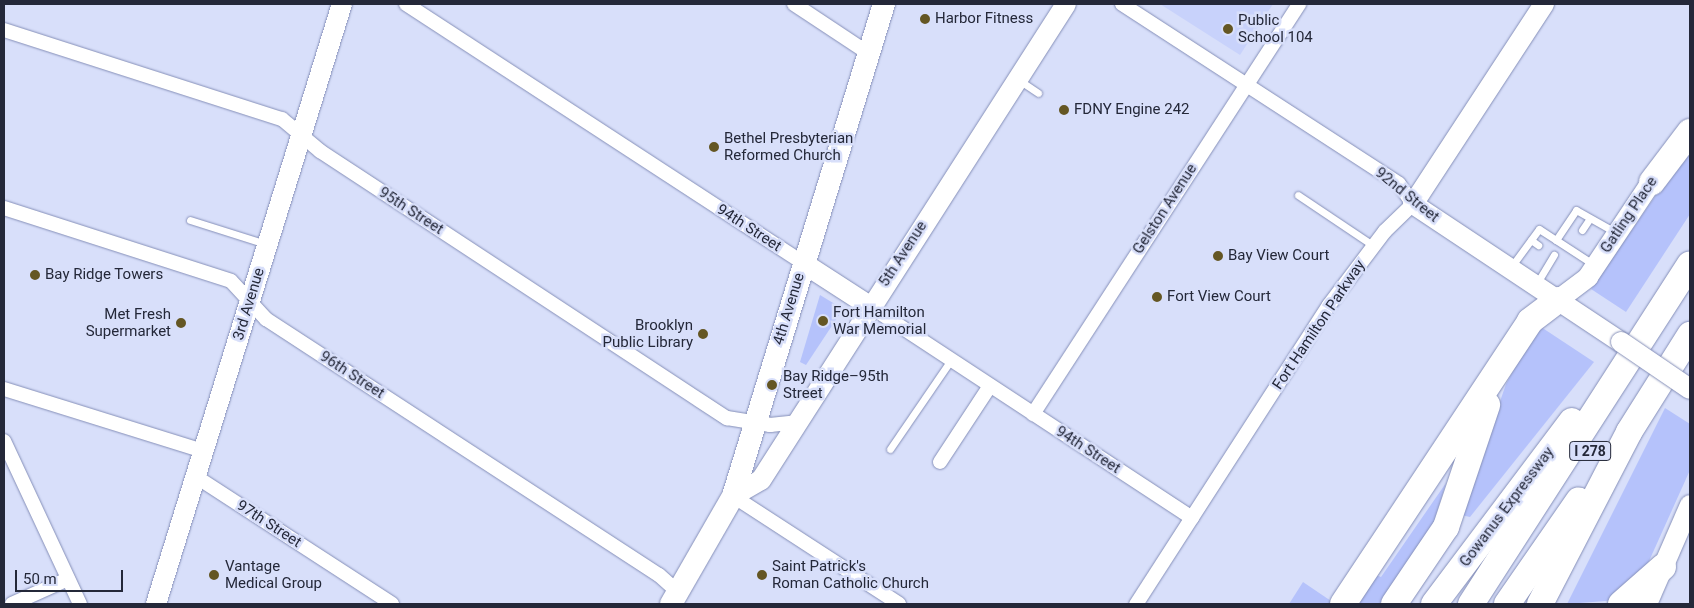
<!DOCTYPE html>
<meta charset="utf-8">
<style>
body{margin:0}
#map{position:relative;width:1694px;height:608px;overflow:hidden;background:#d8dffa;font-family:Roboto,sans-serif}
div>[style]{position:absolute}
.built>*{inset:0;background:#c8d2fb}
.green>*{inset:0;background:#b5c2fb}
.roads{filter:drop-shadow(0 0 1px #858fb8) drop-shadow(0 0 1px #858fb8)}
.lane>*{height:7px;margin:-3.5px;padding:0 3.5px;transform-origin:3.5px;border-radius:3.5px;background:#fff}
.street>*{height:14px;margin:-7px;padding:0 7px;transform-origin:7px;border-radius:7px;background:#fff}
.secondary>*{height:20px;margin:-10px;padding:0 10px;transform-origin:10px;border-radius:10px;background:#fff}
.primary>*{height:22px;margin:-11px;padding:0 11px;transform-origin:11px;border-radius:11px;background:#fff}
.highway>*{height:26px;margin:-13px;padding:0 13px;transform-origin:13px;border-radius:13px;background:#fff}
.bridges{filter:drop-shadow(0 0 1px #858fb8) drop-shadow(0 0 1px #858fb8)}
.secondary-bridge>*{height:20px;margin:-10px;padding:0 10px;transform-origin:10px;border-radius:10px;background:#fff}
.dots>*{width:14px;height:14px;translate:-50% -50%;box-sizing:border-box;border:2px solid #d8dffa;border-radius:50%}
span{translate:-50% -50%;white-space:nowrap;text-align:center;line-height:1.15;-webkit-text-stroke:5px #d8dffa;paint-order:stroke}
.shield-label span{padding:1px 4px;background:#d8dffa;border:1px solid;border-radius:4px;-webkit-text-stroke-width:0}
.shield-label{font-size:14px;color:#242839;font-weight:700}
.poi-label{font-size:15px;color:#242839}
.left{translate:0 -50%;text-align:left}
.right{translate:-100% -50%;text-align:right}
.street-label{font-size:15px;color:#242839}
.frame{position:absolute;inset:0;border:5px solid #242839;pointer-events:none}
.scale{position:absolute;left:15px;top:570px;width:108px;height:22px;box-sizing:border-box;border:2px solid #242839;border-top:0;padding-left:6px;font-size:15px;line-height:18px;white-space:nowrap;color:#242839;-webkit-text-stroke:4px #d8dffa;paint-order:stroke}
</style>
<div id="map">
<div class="built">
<div style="clip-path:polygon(1160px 4px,1273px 4px,1240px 55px)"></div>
</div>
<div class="green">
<div style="clip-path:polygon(1690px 146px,1690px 214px,1626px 312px,1591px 289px)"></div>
<div style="clip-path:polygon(820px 295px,843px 309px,806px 365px,800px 362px)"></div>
<div style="clip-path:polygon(1538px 325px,1594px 362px,1470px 517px,1461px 515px,1506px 384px)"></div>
<div style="clip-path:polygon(1665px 408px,1690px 424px,1690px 470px,1645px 570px,1618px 600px,1567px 604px)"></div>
<div style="clip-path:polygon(1446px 483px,1433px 525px,1400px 579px,1379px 604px,1356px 604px,1376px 575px,1381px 577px)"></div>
<div style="clip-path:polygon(1303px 582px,1334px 603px,1332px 604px,1289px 604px)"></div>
</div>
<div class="roads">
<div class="lane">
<div style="left:1019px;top:80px;width:23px;rotate:34deg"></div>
<div style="left:1298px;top:195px;width:92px;rotate:33.9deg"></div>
<div style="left:190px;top:220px;width:80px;rotate:17.5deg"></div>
<div style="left:1582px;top:230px;width:14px;rotate:-56deg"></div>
<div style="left:1531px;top:240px;width:9px;rotate:36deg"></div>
<div style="left:1556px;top:240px;width:44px;rotate:33deg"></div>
<div style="left:1511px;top:267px;width:47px;rotate:-53.6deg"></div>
<div style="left:1539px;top:229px;width:20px;rotate:33deg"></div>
<div style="left:1556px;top:240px;width:36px;rotate:-56deg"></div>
<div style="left:1576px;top:210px;width:45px;rotate:29.4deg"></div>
<div style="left:1537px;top:283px;width:33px;rotate:-59deg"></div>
<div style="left:890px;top:449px;width:108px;rotate:-55.6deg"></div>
</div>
<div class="street">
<div style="left:406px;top:4px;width:474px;rotate:33.1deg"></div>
<div style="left:794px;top:4px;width:89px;rotate:33.5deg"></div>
<div style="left:1122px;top:4px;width:330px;rotate:33deg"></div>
<div style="left:1399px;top:184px;width:24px;rotate:55deg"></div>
<div style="left:1413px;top:204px;width:39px;rotate:136deg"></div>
<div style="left:1385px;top:231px;width:93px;rotate:127.1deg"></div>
<div style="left:1329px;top:305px;width:356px;rotate:122.8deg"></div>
<div style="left:4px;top:30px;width:292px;rotate:17.8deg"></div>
<div style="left:282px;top:119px;width:50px;rotate:40.1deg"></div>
<div style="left:320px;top:151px;width:487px;rotate:33.3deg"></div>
<div style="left:727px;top:418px;width:44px;rotate:9.2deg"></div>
<div style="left:770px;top:425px;width:29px;rotate:-6deg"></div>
<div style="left:4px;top:208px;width:238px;rotate:17.8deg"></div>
<div style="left:231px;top:281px;width:52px;rotate:47.4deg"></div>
<div style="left:266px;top:319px;width:469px;rotate:33.1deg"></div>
<div style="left:659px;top:575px;width:27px;rotate:42deg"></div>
<div style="left:871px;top:307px;width:384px;rotate:33.3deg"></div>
<div style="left:4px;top:389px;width:208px;rotate:17.3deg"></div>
<div style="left:1033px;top:414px;width:489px;rotate:-57deg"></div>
<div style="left:4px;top:441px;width:180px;rotate:65deg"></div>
<div style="left:940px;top:462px;width:91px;rotate:-56.7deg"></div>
<div style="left:195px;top:476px;width:235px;rotate:33deg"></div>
<div style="left:733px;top:496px;width:198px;rotate:33deg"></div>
<div style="left:12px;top:604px;width:61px;rotate:-24.1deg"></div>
</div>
<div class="secondary">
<div style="left:1544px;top:4px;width:239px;rotate:123.2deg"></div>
<div style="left:1413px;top:204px;width:250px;rotate:33.6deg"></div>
<div style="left:803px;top:263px;width:81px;rotate:32.9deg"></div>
<div style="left:1558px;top:300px;width:38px;rotate:-37deg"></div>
<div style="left:1588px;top:277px;width:130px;rotate:-56.3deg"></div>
<div style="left:733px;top:496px;width:32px;rotate:-30deg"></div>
<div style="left:761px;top:480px;width:565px;rotate:-57.35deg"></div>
<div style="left:156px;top:604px;width:628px;rotate:-72.78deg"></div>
<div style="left:1647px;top:604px;width:108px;rotate:-66.5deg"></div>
</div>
<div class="primary">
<div style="left:671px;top:604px;width:125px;rotate:-60.1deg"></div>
<div style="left:733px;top:496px;width:515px;rotate:-72.94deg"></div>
</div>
<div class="highway">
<div style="left:1652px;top:182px;width:63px;rotate:-52.8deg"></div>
<div style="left:1343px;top:604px;width:339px;rotate:-56.5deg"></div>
<div style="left:1530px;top:321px;width:35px;rotate:-37deg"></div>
<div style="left:1394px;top:604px;width:93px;rotate:-56deg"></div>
<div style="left:1446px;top:527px;width:129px;rotate:-71.4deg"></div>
<div style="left:1434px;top:604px;width:229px;rotate:-53deg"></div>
<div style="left:1471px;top:604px;width:404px;rotate:-57.2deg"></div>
<div style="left:1507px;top:604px;width:126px;rotate:-55.3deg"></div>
<div style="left:1540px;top:604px;width:194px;rotate:-62.6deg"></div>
<div style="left:1629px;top:432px;width:115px;rotate:-57.8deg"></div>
<div style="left:1621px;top:604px;width:56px;rotate:-41.4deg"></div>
</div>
</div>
<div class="bridges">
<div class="secondary-bridge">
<div style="left:1621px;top:342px;width:83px;rotate:34.3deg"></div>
</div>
</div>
<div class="dots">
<div style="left:925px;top:19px;background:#645623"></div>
<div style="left:1228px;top:29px;background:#645623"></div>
<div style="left:1064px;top:110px;background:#645623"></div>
<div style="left:714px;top:147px;background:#645623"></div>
<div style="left:1218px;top:256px;background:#645623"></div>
<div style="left:35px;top:275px;background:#645623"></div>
<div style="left:1157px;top:297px;background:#645623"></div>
<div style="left:823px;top:321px;background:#645623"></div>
<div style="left:181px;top:323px;background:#645623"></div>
<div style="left:703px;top:334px;background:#645623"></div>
<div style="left:772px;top:385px;background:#645623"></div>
<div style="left:214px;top:575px;background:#645623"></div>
<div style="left:762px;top:575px;background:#645623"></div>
</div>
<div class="shield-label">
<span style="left:1590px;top:451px">I 278</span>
</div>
<div class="poi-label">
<span class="left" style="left:935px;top:19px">Harbor Fitness</span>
<span class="left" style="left:1238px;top:29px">Public<br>School 104</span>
<span class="left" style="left:1074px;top:110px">FDNY Engine 242</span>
<span class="left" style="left:724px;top:147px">Bethel Presbyterian<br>Reformed Church</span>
<span class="left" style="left:1228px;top:256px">Bay View Court</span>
<span class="left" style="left:45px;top:275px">Bay Ridge Towers</span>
<span class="left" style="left:1167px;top:297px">Fort View Court</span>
<span class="left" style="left:833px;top:321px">Fort Hamilton<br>War Memorial</span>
<span class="right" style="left:171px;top:323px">Met Fresh<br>Supermarket</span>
<span class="right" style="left:693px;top:334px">Brooklyn<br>Public Library</span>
<span class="left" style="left:783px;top:385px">Bay Ridge–95th<br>Street</span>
<span class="left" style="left:225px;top:575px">Vantage<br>Medical Group</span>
<span class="left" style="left:772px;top:575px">Saint Patrick's<br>Roman Catholic Church</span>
</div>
<div class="street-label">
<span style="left:1407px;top:195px;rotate:39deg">92nd Street</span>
<span style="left:1165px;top:209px;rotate:-57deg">Gelston Avenue</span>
<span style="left:411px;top:211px;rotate:33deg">95th Street</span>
<span style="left:1629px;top:215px;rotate:-56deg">Gatling Place</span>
<span style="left:749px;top:228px;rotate:33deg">94th Street</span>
<span style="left:903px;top:254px;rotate:-57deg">5th Avenue</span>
<span style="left:249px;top:304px;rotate:-73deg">3rd Avenue</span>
<span style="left:789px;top:309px;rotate:-73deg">4th Avenue</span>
<span style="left:1319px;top:325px;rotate:-56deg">Fort Hamilton Parkway</span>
<span style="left:352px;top:375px;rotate:33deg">96th Street</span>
<span style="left:1088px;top:450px;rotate:33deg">94th Street</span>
<span style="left:1507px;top:507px;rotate:-53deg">Gowanus Expressway</span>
<span style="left:269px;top:524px;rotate:33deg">97th Street</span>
</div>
<div class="frame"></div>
<div class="scale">50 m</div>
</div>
